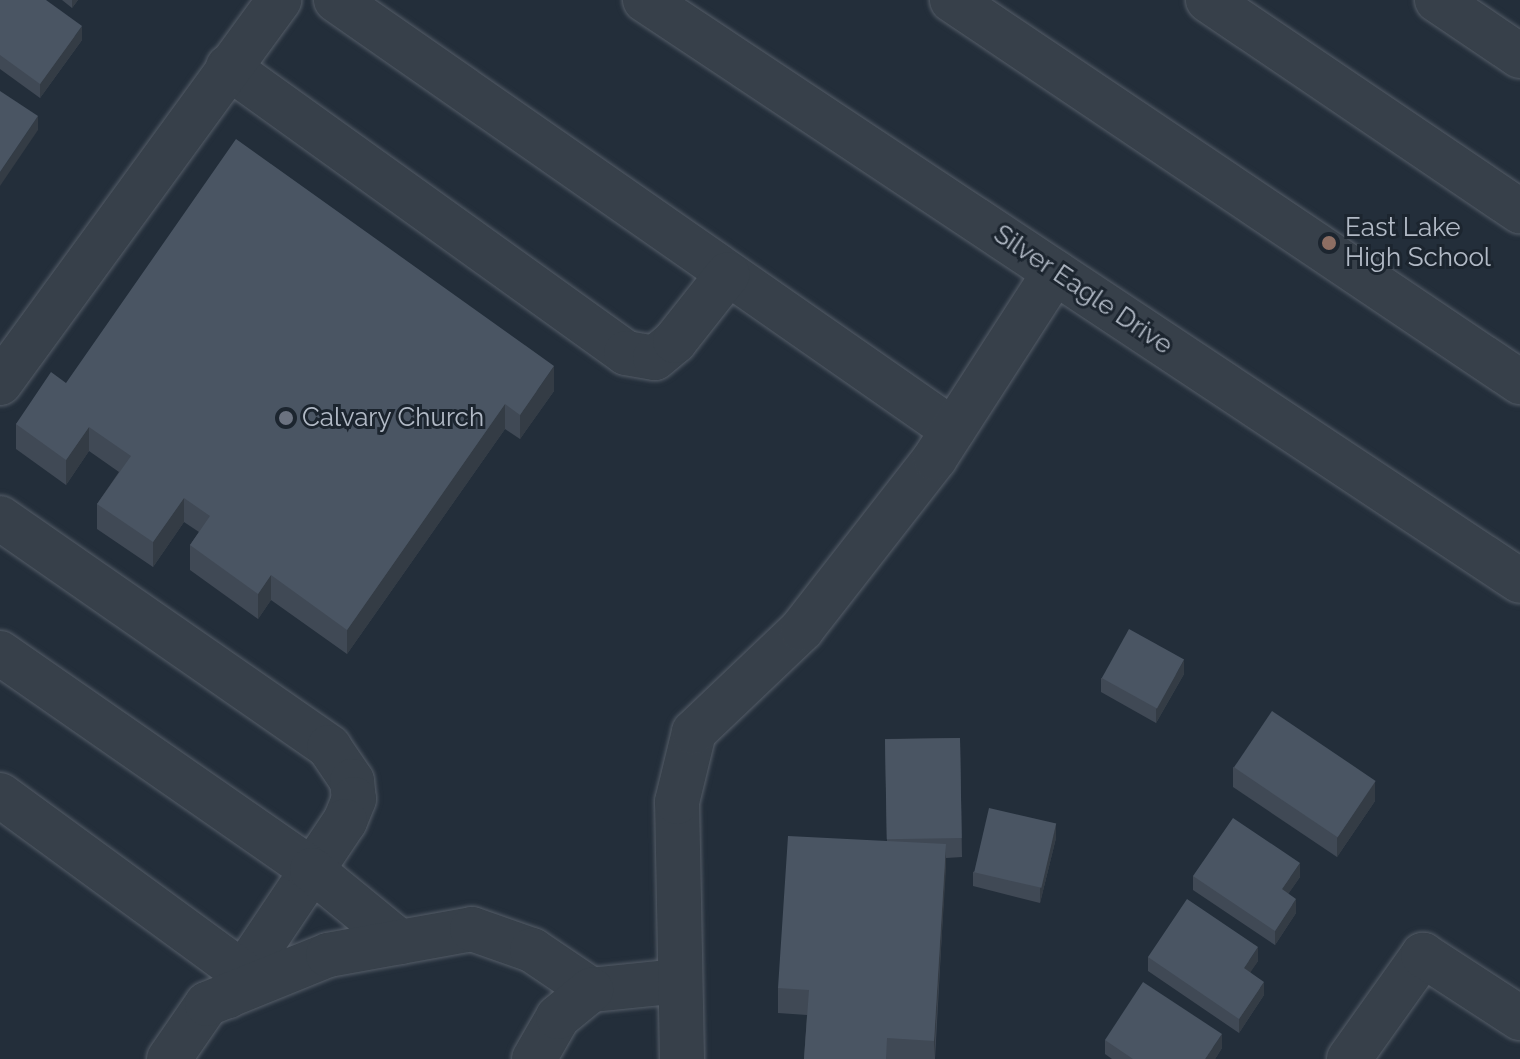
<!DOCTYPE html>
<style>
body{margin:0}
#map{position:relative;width:1520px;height:1059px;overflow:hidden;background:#232e3a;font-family:Raleway,sans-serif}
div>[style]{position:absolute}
.roads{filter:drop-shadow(0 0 2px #555d68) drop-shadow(0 0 2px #555d68)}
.minor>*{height:44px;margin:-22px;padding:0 22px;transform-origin:22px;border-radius:22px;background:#37404a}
.wall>*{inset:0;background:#404955}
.shaded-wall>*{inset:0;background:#343c45}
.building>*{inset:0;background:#4a5563;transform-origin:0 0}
.dots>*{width:22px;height:22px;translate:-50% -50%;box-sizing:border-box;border:4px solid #1c252f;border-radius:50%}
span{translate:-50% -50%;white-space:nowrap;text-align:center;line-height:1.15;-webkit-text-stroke:6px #1c252f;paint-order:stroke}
.poi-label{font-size:26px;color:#b2bac6}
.left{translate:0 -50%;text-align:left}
.street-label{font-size:26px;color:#b2bac6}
</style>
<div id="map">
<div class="roads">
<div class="minor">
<div style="left:336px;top:0;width:752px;rotate:34.87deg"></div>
<div style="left:645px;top:0;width:1050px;rotate:33.58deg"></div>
<div style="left:952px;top:0;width:685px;rotate:33.92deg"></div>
<div style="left:1208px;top:0;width:377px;rotate:34.1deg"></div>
<div style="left:1437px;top:0;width:100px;rotate:34deg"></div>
<div style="left:228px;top:67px;width:490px;rotate:35.7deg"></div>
<div style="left:626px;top:353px;width:29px;rotate:10deg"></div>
<div style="left:655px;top:358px;width:26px;rotate:-40deg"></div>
<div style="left:675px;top:341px;width:85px;rotate:-51.7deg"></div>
<div style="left:0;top:383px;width:474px;rotate:-53.9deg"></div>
<div style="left:0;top:518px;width:401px;rotate:34.8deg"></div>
<div style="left:329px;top:747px;width:41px;rotate:55.9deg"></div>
<div style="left:352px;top:781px;width:18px;rotate:84deg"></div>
<div style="left:354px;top:799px;width:24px;rotate:112deg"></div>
<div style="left:345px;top:821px;width:211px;rotate:123.8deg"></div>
<div style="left:0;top:653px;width:380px;rotate:34.8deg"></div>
<div style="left:312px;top:870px;width:114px;rotate:39.3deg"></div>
<div style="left:0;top:795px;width:301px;rotate:36.2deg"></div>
<div style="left:169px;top:1059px;width:67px;rotate:-55.4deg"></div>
<div style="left:207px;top:1004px;width:131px;rotate:-22deg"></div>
<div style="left:328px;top:955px;width:146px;rotate:-10.2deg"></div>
<div style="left:472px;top:929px;width:64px;rotate:19.3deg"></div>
<div style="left:532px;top:950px;width:71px;rotate:34.1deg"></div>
<div style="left:591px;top:990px;width:89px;rotate:-5.8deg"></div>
<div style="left:534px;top:1059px;width:48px;rotate:-60.3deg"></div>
<div style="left:558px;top:1017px;width:43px;rotate:-39.3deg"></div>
<div style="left:682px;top:1059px;width:257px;rotate:-91.1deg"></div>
<div style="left:677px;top:802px;width:72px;rotate:-76.3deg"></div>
<div style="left:694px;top:732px;width:149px;rotate:-43.6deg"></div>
<div style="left:802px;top:629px;width:217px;rotate:-52.1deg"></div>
<div style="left:935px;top:458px;width:221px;rotate:-57.2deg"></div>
<div style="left:1349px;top:1059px;width:128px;rotate:-54.6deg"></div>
<div style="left:1423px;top:955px;width:116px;rotate:33deg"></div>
</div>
</div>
<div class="wall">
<div style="clip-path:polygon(0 0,82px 40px,40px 98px,0 69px)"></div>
<div style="clip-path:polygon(62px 0,78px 0,72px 8px)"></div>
<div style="clip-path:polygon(66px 383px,554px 391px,520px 439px,505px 429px,347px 654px,271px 600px,258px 619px,190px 570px,190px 545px,199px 532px,184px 522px,153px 567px,97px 529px,97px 504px,119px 472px,89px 451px,66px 485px,16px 449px,16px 424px)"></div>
<div style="clip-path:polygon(1184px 674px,1156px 723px,1101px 692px,1101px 678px)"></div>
<div style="clip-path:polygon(960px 738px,962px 857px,946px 858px,935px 1059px,804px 1059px,807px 1015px,778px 1013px,778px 988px,887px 841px,885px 739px)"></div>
<div style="clip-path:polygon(1233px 767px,1375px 801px,1337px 857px,1233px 787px)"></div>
<div style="clip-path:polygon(1056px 838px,1040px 903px,973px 886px,973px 872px)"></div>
<div style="clip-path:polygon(1193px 876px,1300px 877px,1288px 894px,1296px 913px,1275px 945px,1193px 890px)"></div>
<div style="clip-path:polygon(1148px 957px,1258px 961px,1250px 972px,1264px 995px,1239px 1033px,1148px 971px)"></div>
<div style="clip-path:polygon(1105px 1040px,1222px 1048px,1215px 1059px,1112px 1059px,1105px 1054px)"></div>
</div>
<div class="shaded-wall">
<div style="clip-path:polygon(72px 0,78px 0,72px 8px)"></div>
<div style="clip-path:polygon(82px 26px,82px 40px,40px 98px,40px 84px)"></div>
<div style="clip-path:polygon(38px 116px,38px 130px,0 186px,0 172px)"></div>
<div style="clip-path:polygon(554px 366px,554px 391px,520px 439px,520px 415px)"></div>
<div style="clip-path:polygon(505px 404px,505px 429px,347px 654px,347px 630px)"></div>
<div style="clip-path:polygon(89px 427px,89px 451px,66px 485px,66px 460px)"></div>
<div style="clip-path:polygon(184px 498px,184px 522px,153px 567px,153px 542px)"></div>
<div style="clip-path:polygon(271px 575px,271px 600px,258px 619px,258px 594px)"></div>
<div style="clip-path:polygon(1184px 660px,1184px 674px,1156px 723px,1156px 709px)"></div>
<div style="clip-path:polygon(1375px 781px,1375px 801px,1337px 857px,1337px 838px)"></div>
<div style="clip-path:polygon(1056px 824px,1056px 838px,1040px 903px,1040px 889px)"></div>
<div style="clip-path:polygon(946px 844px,946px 869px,934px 1059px,934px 1041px)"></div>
<div style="clip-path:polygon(1300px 863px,1300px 877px,1282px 903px,1282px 889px)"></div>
<div style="clip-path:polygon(1296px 899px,1296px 913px,1275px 945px,1275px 931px)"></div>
<div style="clip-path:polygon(1258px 947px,1258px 961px,1244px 982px,1244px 968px)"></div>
<div style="clip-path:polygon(1264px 982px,1264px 995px,1239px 1033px,1239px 1019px)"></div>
<div style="clip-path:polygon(1222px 1034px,1222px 1048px,1215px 1059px,1205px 1059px)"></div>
</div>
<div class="building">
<div style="clip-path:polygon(0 0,46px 0,82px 26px,40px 84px,0 55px)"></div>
<div style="clip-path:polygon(0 91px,38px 116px,0 172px)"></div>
<div style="clip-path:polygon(236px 139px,554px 366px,520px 415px,505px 404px,347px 630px,271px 575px,258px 594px,190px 545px,210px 516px,184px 498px,153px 542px,97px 504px,131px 456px,89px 427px,66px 460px,16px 424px,51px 372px,66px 383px)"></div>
<div style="left:1129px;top:629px;width:63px;height:56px;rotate:29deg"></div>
<div style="left:1272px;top:711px;width:125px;height:68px;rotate:34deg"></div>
<div style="left:960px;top:738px;width:100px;height:75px;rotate:89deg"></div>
<div style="left:989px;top:808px;width:69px;height:66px;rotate:13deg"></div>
<div style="clip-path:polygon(1233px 818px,1300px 863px,1282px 889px,1296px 899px,1275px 931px,1193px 876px)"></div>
<div style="clip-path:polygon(788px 836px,946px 844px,934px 1041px,887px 1038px,886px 1059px,804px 1059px,809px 990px,778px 988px)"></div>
<div style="clip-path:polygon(1187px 899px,1258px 947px,1244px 968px,1264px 982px,1239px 1019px,1148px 957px)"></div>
<div style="clip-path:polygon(1143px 982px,1222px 1034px,1205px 1059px,1133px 1059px,1105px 1040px)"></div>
</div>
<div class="dots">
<div style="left:1329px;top:243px;background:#8d6e63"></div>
<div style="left:286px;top:418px;background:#6b7280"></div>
</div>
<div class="poi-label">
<span class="left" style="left:1345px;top:243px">East Lake<br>High School</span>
<span class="left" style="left:302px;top:418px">Calvary Church</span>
</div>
<div class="street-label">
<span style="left:1083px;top:290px;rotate:34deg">Silver Eagle Drive</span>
</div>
</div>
